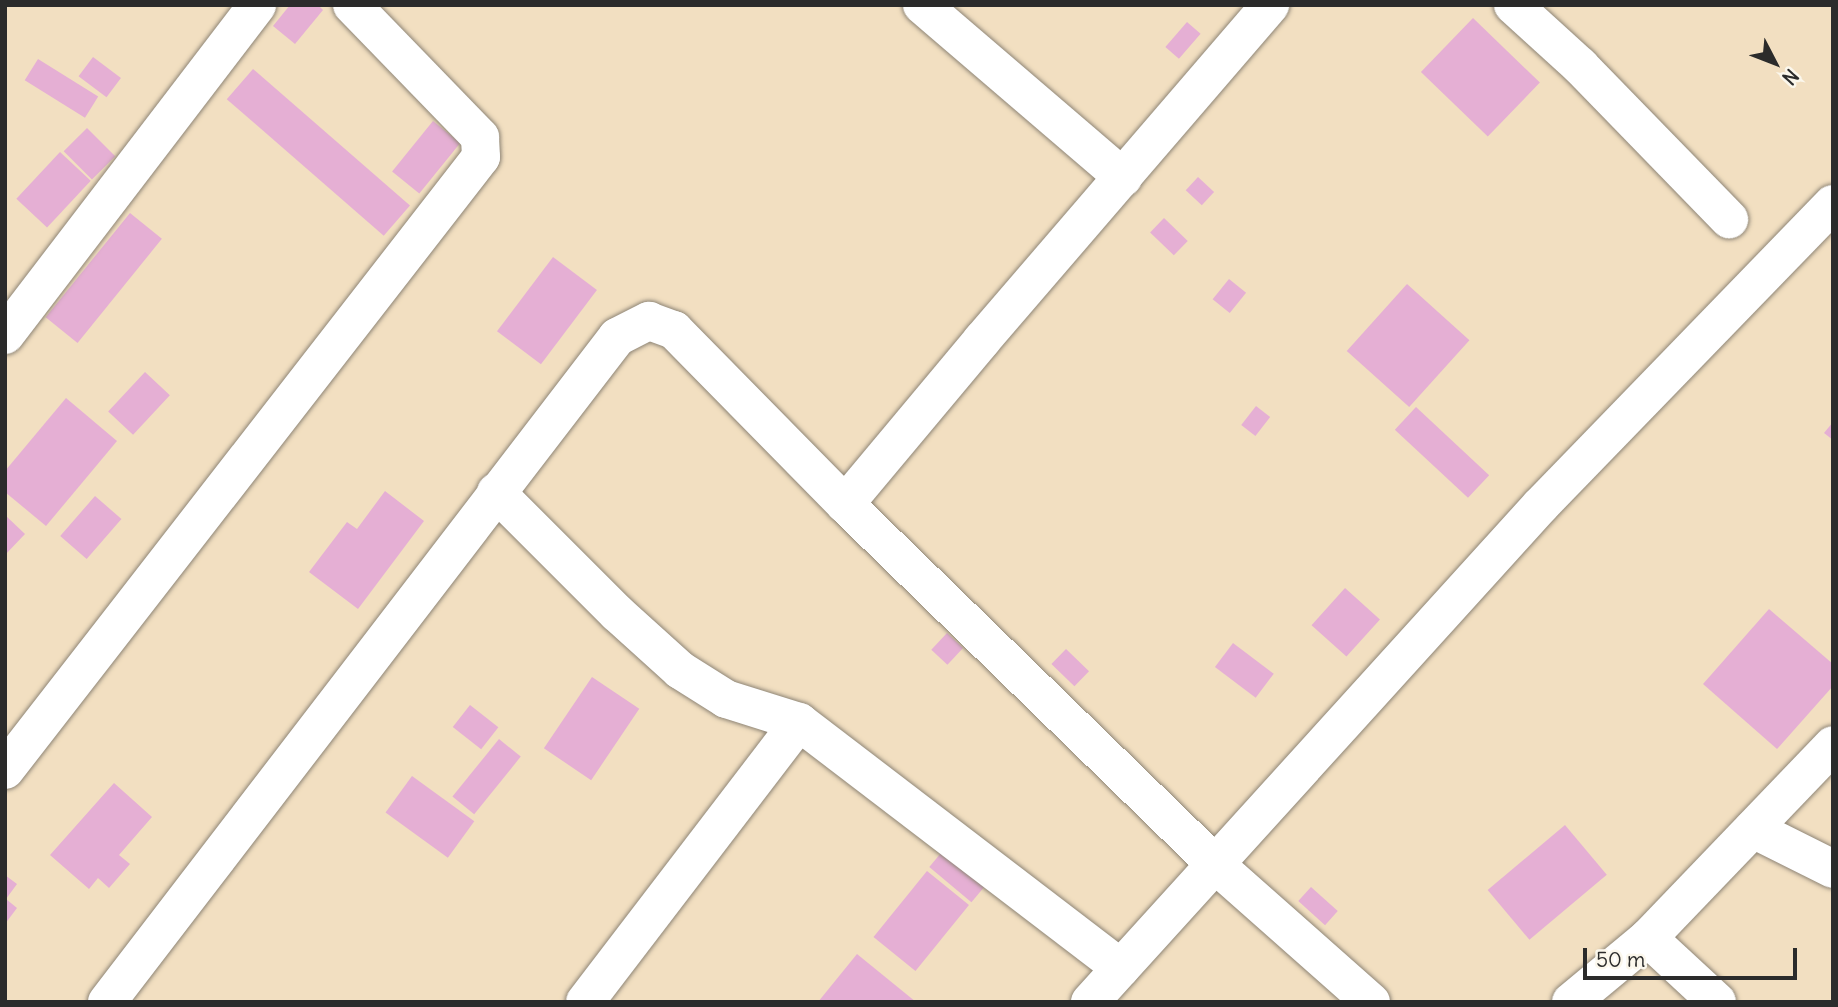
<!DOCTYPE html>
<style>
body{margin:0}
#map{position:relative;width:1838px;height:1007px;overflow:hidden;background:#f2dfc1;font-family:Delius,sans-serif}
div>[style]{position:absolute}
.building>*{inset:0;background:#e5afd4;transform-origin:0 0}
.roads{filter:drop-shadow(0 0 2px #8e8576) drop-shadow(0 0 2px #8e8576)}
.minor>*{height:38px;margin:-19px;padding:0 19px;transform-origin:19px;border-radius:19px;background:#fff}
span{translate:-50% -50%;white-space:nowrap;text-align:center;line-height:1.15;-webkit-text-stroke:6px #fbf7ec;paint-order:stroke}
.frame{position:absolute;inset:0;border:7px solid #2b2b2b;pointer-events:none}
.north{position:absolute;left:1740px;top:28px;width:70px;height:70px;-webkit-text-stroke:5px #fbf7ec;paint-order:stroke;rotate:132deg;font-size:19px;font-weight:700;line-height:28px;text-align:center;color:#2b2b2b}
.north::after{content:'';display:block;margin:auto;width:24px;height:32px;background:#2b2b2b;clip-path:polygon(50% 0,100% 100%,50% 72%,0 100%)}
.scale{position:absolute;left:1583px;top:948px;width:214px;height:32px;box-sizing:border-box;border:4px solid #2b2b2b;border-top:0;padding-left:9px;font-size:21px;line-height:24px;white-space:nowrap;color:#2b2b2b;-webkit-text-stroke:5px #fbf7ec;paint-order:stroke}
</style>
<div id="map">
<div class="building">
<div style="clip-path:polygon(290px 5px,318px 5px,323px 10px,295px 44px,273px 26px)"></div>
<div style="left:1473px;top:18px;width:93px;height:75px;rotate:44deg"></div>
<div style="left:1187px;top:22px;width:18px;height:33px;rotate:41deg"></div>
<div style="left:93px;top:57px;width:35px;height:24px;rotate:37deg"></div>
<div style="left:38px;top:59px;width:71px;height:25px;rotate:32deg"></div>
<div style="left:253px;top:69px;width:208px;height:40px;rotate:41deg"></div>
<div style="left:433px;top:121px;width:35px;height:65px;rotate:39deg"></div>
<div style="left:87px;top:128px;width:40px;height:33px;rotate:45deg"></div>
<div style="left:60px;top:152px;width:42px;height:64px;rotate:43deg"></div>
<div style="left:1198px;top:177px;width:22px;height:18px;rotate:43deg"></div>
<div style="left:130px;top:213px;width:41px;height:134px;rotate:39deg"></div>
<div style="left:1164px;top:218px;width:33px;height:20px;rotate:44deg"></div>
<div style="left:553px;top:257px;width:55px;height:93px;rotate:37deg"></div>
<div style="left:1229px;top:279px;width:22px;height:26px;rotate:39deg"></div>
<div style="left:1407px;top:284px;width:84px;height:90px;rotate:42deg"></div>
<div style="left:145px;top:372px;width:34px;height:54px;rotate:43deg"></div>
<div style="clip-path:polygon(66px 398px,117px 441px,46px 526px,5px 492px,5px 471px)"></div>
<div style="left:1256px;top:406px;width:18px;height:24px;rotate:38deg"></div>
<div style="left:1416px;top:407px;width:100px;height:31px;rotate:43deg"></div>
<div style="clip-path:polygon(1833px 422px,1833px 440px,1824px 433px)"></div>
<div style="clip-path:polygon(385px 491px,424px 521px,358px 609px,309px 572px,347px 522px,357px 529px)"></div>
<div style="left:95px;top:496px;width:35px;height:53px;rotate:41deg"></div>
<div style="clip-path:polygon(5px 515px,25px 534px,5px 555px)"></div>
<div style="left:1345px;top:588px;width:47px;height:50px;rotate:42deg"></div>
<div style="clip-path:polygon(1769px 609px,1833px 664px,1833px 686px,1777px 749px,1703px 684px)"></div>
<div style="left:947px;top:633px;width:22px;height:23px;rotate:43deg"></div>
<div style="left:1233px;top:643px;width:51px;height:30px;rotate:37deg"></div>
<div style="left:1066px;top:649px;width:32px;height:21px;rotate:44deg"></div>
<div style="left:592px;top:677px;width:57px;height:86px;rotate:34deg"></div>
<div style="left:470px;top:705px;width:36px;height:28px;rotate:38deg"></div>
<div style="left:499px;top:739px;width:28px;height:74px;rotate:39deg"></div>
<div style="left:412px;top:776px;width:77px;height:45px;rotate:36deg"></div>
<div style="clip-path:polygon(114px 783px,152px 817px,119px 855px,130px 864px,109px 888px,98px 878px,89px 889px,50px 855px)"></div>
<div style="left:1565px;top:825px;width:65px;height:101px;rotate:50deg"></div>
<div style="left:946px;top:847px;width:55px;height:26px;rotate:40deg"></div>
<div style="left:927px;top:871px;width:54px;height:85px;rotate:39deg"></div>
<div style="clip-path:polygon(5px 875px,17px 884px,6px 899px,17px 908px,5px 924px)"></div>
<div style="left:1311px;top:887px;width:36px;height:19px;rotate:42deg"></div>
<div style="clip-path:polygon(857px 954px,916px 1002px,818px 1002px)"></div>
</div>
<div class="roads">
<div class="minor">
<div style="left:922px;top:5px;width:265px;rotate:40.6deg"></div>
<div style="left:1513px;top:5px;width:91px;rotate:42.3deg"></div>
<div style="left:1580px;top:66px;width:214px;rotate:45.8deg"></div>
<div style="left:5px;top:335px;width:415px;rotate:-52.6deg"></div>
<div style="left:496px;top:492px;width:171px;rotate:45deg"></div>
<div style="left:617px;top:613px;width:85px;rotate:42.1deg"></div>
<div style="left:680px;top:670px;width:54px;rotate:32.2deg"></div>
<div style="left:726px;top:699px;width:77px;rotate:17.5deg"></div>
<div style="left:799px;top:722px;width:405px;rotate:37.4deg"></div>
<div style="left:845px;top:504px;width:214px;rotate:-50.1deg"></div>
<div style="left:982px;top:340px;width:442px;rotate:-49.3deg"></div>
<div style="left:5px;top:770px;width:776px;rotate:-52.17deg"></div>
<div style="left:481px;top:157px;width:20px;rotate:-93deg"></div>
<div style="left:480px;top:137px;width:184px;rotate:-134.1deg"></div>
<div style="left:1753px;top:829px;width:89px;rotate:26.6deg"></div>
<div style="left:1648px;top:938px;width:94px;rotate:42.8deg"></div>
<div style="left:107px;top:1002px;width:838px;rotate:-52.51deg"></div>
<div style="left:617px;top:337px;width:36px;rotate:-27deg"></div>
<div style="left:649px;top:321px;width:27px;rotate:20deg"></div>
<div style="left:674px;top:330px;width:244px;rotate:45.5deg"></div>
<div style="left:845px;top:504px;width:518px;rotate:44.22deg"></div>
<div style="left:1216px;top:865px;width:207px;rotate:41.5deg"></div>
<div style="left:585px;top:1002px;width:352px;rotate:-52.6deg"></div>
<div style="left:1090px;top:1002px;width:671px;rotate:-47.78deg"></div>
<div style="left:1541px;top:505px;width:419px;rotate:-45.9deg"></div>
<div style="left:1571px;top:1002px;width:100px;rotate:-39.7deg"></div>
<div style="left:1648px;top:938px;width:267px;rotate:-46.2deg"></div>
</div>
</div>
<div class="frame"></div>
<div class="north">N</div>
<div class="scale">50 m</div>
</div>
